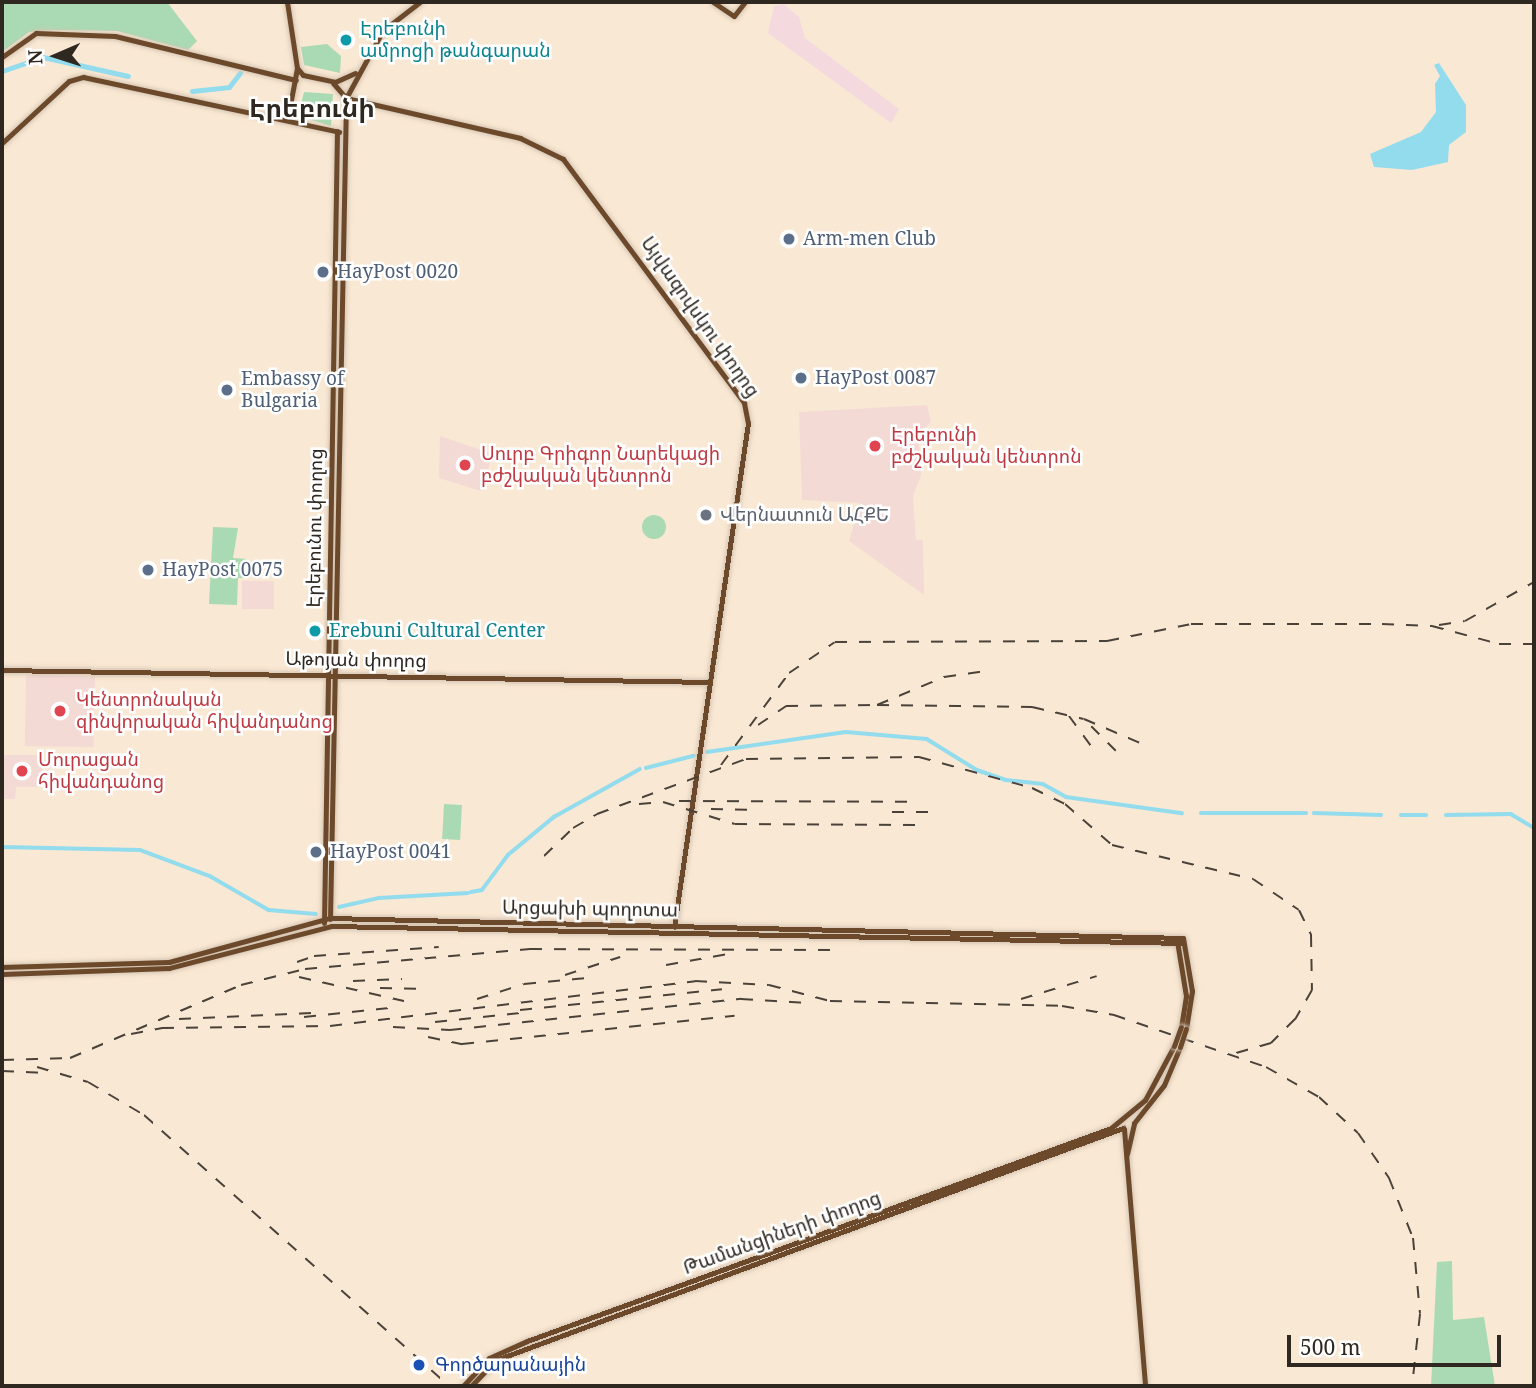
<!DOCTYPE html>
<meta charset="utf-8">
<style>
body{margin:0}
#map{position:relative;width:1536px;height:1388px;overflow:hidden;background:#f9e8d3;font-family:"Noto Serif","Noto Sans Armenian",serif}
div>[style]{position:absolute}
.commercial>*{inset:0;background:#f4d9de}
.medical>*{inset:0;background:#f4dad5;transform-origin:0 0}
.green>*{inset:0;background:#aadab3;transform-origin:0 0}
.round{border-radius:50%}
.water>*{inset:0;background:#92dcee}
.canal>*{height:3.5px;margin:-1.75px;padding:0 1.75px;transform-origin:1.75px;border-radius:1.75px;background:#92dcee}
.river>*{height:5px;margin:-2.5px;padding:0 2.5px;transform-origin:2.5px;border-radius:2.5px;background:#92dcee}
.roads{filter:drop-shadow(0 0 2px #d5c5b3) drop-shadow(0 0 2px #d5c5b3)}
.major>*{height:5px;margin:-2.5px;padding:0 2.5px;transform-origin:2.5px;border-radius:2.5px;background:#6c492a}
.rail>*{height:2px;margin-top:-1px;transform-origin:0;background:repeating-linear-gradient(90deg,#4a4239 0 12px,transparent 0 24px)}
.bridges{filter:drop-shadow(0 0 2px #d5c5b3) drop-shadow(0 0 2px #d5c5b3)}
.major-bridge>*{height:5px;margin:-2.5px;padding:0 2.5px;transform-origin:2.5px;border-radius:2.5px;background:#6c492a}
.dots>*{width:19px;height:19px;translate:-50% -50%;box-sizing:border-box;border:4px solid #fff;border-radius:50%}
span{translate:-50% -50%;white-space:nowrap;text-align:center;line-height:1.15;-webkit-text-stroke:5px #fff;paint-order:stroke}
.culture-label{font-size:19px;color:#0d838f}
.left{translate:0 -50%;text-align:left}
.service-label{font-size:19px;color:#4e5e75}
.street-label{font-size:19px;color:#2f2821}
.health-label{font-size:19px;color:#be3a42}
.worship-label{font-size:19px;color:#5b616d}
.transit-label{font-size:19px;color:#164399}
.district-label{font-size:26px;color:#2f2821;font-weight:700}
.frame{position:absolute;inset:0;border:4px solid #2f2821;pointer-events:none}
.north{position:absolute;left:21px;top:21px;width:70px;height:70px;-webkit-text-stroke:5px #fff;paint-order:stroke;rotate:267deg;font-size:19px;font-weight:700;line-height:28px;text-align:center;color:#2f2821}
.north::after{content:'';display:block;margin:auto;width:24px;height:32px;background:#2f2821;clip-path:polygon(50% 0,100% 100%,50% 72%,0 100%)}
.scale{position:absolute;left:1287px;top:1335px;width:214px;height:32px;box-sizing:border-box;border:4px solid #2f2821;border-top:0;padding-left:9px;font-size:21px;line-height:24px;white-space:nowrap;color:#2f2821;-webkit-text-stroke:5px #fff;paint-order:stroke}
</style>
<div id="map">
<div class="commercial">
<div style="clip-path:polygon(784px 4px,799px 17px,805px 38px,899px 109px,891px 123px,768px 33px,774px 6px)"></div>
</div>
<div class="medical">
<div style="clip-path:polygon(927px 405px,931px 422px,918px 435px,921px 475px,913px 496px,916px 540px,923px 540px,924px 595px,849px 541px,860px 503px,802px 500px,799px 412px)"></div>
<div style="clip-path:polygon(440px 436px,493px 454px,481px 491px,439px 478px)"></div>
<div style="left:242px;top:581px;width:32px;height:28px"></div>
<div style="left:26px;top:675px;width:69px;height:71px;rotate:1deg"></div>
<div style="clip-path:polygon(2px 755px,42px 755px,42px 787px,16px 787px,15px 799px,2px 799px)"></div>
</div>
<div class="green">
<div style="clip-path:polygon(2px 2px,167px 2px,197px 41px,188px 50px,117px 31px,54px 30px,29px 32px,2px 52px)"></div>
<div style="clip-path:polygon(327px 44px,341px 56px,340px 73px,304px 65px,301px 47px)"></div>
<div style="clip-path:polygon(304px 92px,333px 94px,331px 126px,298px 116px)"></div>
<div class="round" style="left:642px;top:515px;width:24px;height:24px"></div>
<div style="clip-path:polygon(213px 527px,238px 528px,233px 558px,247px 559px,247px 578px,238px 578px,237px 605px,209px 604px)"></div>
<div style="left:444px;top:804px;width:18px;height:35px;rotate:3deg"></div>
<div style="clip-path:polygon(1452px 1261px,1453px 1320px,1484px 1317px,1495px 1386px,1431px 1386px,1437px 1262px)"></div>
</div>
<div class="water">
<div style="clip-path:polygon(1439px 63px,1466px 105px,1466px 132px,1449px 145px,1448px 162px,1412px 170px,1374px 167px,1370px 154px,1421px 132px,1436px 112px,1435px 84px,1440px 76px,1434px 65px)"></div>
</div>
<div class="canal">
<div style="left:707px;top:752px;width:140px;rotate:-8.2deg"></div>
<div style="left:846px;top:732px;width:81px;rotate:4.9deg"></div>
<div style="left:927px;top:739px;width:59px;rotate:31.8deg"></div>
<div style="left:977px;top:770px;width:31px;rotate:19deg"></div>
<div style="left:1006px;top:780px;width:37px;rotate:6deg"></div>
<div style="left:1043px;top:784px;width:26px;rotate:29deg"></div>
<div style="left:1066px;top:797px;width:117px;rotate:7.9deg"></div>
<div style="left:646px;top:768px;width:49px;rotate:-14.3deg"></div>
<div style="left:1201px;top:813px;width:105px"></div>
<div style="left:1314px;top:813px;width:67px;rotate:1.7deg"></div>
<div style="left:1401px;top:815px;width:25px"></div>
<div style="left:1446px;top:815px;width:65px;rotate:-0.9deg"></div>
<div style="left:1511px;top:814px;width:27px;rotate:31deg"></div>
<div style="left:2px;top:847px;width:138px;rotate:1.2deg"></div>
<div style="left:140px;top:850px;width:75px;rotate:20.4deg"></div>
<div style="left:210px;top:876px;width:68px;rotate:30deg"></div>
<div style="left:269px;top:910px;width:47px;rotate:4.9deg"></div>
<div style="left:471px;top:892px;width:11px;rotate:-10deg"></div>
<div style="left:482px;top:890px;width:44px;rotate:-53.4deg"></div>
<div style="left:508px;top:855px;width:60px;rotate:-39.6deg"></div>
<div style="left:554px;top:817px;width:98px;rotate:-29.2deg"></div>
<div style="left:339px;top:907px;width:41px;rotate:-12.7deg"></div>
<div style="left:379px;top:898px;width:89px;rotate:-3.2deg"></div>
</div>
<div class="river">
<div style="left:2px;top:71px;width:43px;rotate:-18.9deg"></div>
<div style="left:43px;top:57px;width:87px;rotate:12.6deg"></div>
<div style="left:192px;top:91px;width:37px;rotate:-6deg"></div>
<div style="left:229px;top:87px;width:18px;rotate:-52deg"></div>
</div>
<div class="roads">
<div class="major">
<div style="left:287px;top:2px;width:67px;rotate:81.4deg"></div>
<div style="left:297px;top:68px;width:49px;rotate:100.6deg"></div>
<div style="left:713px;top:2px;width:25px;rotate:34deg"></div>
<div style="left:734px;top:16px;width:18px;rotate:-52deg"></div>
<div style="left:381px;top:32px;width:49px;rotate:-37.6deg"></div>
<div style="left:2px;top:57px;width:42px;rotate:-35.2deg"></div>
<div style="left:36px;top:33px;width:79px;rotate:2.2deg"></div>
<div style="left:115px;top:36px;width:186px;rotate:13.7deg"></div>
<div style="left:297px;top:68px;width:9px;rotate:49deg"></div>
<div style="left:303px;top:75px;width:33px;rotate:12deg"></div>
<div style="left:335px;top:82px;width:22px;rotate:-24deg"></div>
<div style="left:333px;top:83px;width:20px;rotate:49deg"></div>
<div style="left:346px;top:98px;width:179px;rotate:12.9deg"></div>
<div style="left:520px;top:138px;width:48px;rotate:26deg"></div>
<div style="left:563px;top:159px;width:304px;rotate:53.4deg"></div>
<div style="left:744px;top:403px;width:20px;rotate:79deg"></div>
<div style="left:748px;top:423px;width:509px;rotate:98.35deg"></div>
<div style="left:2px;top:143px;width:91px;rotate:-42.8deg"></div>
<div style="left:69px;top:81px;width:15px;rotate:-16deg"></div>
<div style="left:83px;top:77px;width:262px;rotate:12.1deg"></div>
<div style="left:2px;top:670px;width:707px;rotate:0.97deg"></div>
<div style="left:330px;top:919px;width:821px;rotate:-88.88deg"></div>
<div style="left:346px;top:98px;width:75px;rotate:-61.4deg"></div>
<div style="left:324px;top:923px;width:792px;rotate:-89.06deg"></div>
<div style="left:1177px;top:941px;width:56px;rotate:80.7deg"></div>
<div style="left:1186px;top:996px;width:31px;rotate:99deg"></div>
<div style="left:2px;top:967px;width:167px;rotate:-1.7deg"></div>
<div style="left:169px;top:962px;width:167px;rotate:-15.3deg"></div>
<div style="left:330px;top:918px;width:853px;rotate:1.34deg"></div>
<div style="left:1183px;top:938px;width:54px;rotate:80.4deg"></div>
<div style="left:1192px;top:991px;width:38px;rotate:99deg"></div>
<div style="left:2px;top:974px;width:167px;rotate:-2.1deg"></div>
<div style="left:169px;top:968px;width:167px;rotate:-14.5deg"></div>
<div style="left:331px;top:926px;width:852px;rotate:1.14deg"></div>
<div style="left:1124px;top:1129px;width:258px;rotate:85.3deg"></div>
<div style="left:1127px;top:1154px;width:32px;rotate:-77deg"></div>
<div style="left:1134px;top:1123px;width:48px;rotate:-51.7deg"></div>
<div style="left:1164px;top:1085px;width:41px;rotate:-67.2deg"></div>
<div style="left:463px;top:1386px;width:38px;rotate:-47deg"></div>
<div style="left:489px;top:1358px;width:42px;rotate:-24.1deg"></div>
<div style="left:527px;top:1341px;width:622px;rotate:-20.04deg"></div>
<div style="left:1111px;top:1128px;width:44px;rotate:-39.5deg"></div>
<div style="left:1145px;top:1100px;width:61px;rotate:-61.8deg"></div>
<div style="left:471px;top:1386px;width:36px;rotate:-46deg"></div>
<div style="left:496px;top:1360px;width:669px;rotate:-20.31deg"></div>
</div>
</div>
<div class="rail">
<div style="left:1439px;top:625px;width:26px;rotate:-9deg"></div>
<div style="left:1465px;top:621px;width:79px;rotate:-29.5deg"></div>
<div style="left:877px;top:705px;width:155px;rotate:0.7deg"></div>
<div style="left:1032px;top:707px;width:53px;rotate:13deg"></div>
<div style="left:1084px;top:719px;width:69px;rotate:23.2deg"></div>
<div style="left:1069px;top:716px;width:42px;rotate:53.7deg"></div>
<div style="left:758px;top:725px;width:34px;rotate:-34deg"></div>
<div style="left:786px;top:706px;width:91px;rotate:-0.6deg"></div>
<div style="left:877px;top:705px;width:73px;rotate:-22.7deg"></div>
<div style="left:944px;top:677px;width:37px;rotate:-8deg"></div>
<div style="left:1091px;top:726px;width:35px;rotate:45deg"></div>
<div style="left:721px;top:765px;width:114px;rotate:-53.5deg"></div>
<div style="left:789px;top:673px;width:55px;rotate:-34deg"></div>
<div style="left:835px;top:642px;width:272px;rotate:-0.2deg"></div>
<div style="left:1107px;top:641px;width:86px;rotate:-11.4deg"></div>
<div style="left:1191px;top:624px;width:191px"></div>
<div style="left:1382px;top:624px;width:50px;rotate:2.3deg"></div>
<div style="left:1432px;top:626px;width:69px;rotate:15deg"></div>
<div style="left:1499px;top:644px;width:35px"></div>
<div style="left:679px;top:801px;width:231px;rotate:0.2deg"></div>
<div style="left:639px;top:804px;width:24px;rotate:-5deg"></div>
<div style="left:663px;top:802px;width:75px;rotate:17deg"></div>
<div style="left:735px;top:824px;width:180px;rotate:0.3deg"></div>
<div style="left:711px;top:809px;width:48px;rotate:1.2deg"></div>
<div style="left:892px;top:812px;width:39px"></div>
<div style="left:544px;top:856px;width:40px;rotate:-44deg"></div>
<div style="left:573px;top:828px;width:28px;rotate:-30deg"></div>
<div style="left:597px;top:814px;width:159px;rotate:-20.3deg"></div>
<div style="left:746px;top:759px;width:173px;rotate:-0.7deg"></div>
<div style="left:919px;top:757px;width:117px;rotate:15.3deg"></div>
<div style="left:1032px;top:788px;width:37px;rotate:26deg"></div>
<div style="left:1065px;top:804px;width:62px;rotate:41.1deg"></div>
<div style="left:1112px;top:845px;width:145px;rotate:13.6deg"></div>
<div style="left:1253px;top:879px;width:55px;rotate:34deg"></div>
<div style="left:1299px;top:910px;width:28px;rotate:64deg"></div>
<div style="left:1311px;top:935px;width:55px;rotate:89deg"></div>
<div style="left:1312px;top:990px;width:34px;rotate:120deg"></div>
<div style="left:1295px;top:1019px;width:34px;rotate:135deg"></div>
<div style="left:1271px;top:1043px;width:40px;rotate:164deg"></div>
<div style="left:297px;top:962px;width:18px;rotate:-19deg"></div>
<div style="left:314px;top:956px;width:125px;rotate:-4.1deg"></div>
<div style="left:666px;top:965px;width:63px;rotate:-10.1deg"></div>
<div style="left:565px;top:975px;width:58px;rotate:-18.1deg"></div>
<div style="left:299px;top:977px;width:112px;rotate:12.9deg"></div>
<div style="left:353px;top:981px;width:49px;rotate:-2.3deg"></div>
<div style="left:380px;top:988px;width:48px;rotate:1.2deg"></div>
<div style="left:477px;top:999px;width:49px;rotate:-17.7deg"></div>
<div style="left:524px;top:984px;width:63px;rotate:-5.4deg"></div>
<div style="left:1021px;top:999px;width:79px;rotate:-16.8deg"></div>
<div style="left:520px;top:1010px;width:203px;rotate:-5.9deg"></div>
<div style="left:304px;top:1017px;width:95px;rotate:-6.1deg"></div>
<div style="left:179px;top:1019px;width:133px;rotate:-2.6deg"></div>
<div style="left:435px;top:1022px;width:95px;rotate:-6.1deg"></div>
<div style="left:393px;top:1027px;width:57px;rotate:3deg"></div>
<div style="left:450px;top:1030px;width:293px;rotate:-6.1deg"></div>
<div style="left:741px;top:999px;width:67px;rotate:3.4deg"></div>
<div style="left:131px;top:1034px;width:32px;rotate:-11deg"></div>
<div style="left:162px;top:1028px;width:168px;rotate:-0.7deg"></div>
<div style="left:330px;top:1026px;width:368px;rotate:-7deg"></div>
<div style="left:695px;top:981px;width:74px;rotate:3.1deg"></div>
<div style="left:769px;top:985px;width:63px;rotate:14.7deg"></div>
<div style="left:830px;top:1001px;width:232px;rotate:1.2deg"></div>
<div style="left:1062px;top:1006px;width:53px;rotate:9.8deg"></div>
<div style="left:1114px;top:1015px;width:161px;rotate:18.9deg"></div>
<div style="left:1266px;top:1067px;width:61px;rotate:29.5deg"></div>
<div style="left:1319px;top:1097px;width:53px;rotate:42.7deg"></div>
<div style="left:1358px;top:1133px;width:55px;rotate:55.4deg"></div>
<div style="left:1389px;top:1178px;width:65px;rotate:68.2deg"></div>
<div style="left:1413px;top:1238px;width:76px;rotate:84.7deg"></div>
<div style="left:1420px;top:1314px;width:72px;rotate:96.3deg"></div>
<div style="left:428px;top:1037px;width:35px;rotate:12deg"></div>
<div style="left:462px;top:1044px;width:274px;rotate:-5.9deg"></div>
<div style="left:2px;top:1060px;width:68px;rotate:-1.7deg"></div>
<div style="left:70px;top:1058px;width:186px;rotate:-23.1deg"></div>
<div style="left:241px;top:985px;width:66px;rotate:-14deg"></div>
<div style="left:305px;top:969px;width:226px;rotate:-5.1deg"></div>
<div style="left:530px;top:949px;width:309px;rotate:0.2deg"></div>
<div style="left:37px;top:1067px;width:53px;rotate:16.4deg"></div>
<div style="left:88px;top:1082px;width:65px;rotate:30.5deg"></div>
<div style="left:144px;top:1115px;width:408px;rotate:41.6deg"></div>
<div style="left:2px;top:1071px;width:45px;rotate:2.5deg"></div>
</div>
<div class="bridges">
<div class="major-bridge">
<div style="left:1174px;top:1046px;width:20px;rotate:-70deg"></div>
<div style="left:1180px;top:1047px;width:19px;rotate:-72deg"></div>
</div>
</div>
<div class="dots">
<div style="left:346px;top:40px;background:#0f9aa8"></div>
<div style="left:789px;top:239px;background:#5c6f8a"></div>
<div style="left:323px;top:272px;background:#5c6f8a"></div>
<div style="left:801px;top:378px;background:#5c6f8a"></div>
<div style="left:227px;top:390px;background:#5c6f8a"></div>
<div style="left:875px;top:446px;background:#e0444e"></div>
<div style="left:465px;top:465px;background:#e0444e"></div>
<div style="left:706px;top:515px;background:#6b7280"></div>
<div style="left:148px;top:570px;background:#5c6f8a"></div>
<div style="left:315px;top:631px;background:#0f9aa8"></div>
<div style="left:60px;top:711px;background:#e0444e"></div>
<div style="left:22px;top:771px;background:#e0444e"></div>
<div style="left:316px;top:852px;background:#5c6f8a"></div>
<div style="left:419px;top:1365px;background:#1a4fb4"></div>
</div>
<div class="culture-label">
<span class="left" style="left:360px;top:40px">Էրեբունի<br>ամրոցի թանգարան</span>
<span class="left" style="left:329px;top:631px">Erebuni Cultural Center</span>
</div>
<div class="service-label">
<span class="left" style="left:803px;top:239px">Arm-men Club</span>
<span class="left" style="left:337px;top:272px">HayPost 0020</span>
<span class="left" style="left:815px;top:378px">HayPost 0087</span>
<span class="left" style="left:241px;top:390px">Embassy of<br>Bulgaria</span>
<span class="left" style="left:162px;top:570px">HayPost 0075</span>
<span class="left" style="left:330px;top:852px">HayPost 0041</span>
</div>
<div class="street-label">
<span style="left:700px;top:317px;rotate:55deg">Այվազովսկու փողոց</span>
<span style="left:315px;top:528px;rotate:-89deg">Էրեբունու փողոց</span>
<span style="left:356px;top:660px;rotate:1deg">Աթոյան փողոց</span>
<span style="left:590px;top:909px;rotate:1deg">Արցախի պողոտա</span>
<span style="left:782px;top:1233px;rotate:-20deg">Թամանցիների փողոց</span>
</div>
<div class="health-label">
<span class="left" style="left:891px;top:446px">Էրեբունի<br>բժշկական կենտրոն</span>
<span class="left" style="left:481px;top:465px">Սուրբ Գրիգոր Նարեկացի<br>բժշկական կենտրոն</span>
<span class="left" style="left:76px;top:711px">Կենտրոնական<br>զինվորական հիվանդանոց</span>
<span class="left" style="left:38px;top:771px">Մուրացան<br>հիվանդանոց</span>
</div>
<div class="worship-label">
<span class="left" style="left:720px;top:515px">Վերնատուն ԱՀՔԵ</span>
</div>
<div class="transit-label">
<span class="left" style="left:435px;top:1365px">Գործարանային</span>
</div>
<div class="district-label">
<span style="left:312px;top:108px">Էրեբունի</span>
</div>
<div class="frame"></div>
<div class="north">N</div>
<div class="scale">500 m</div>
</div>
